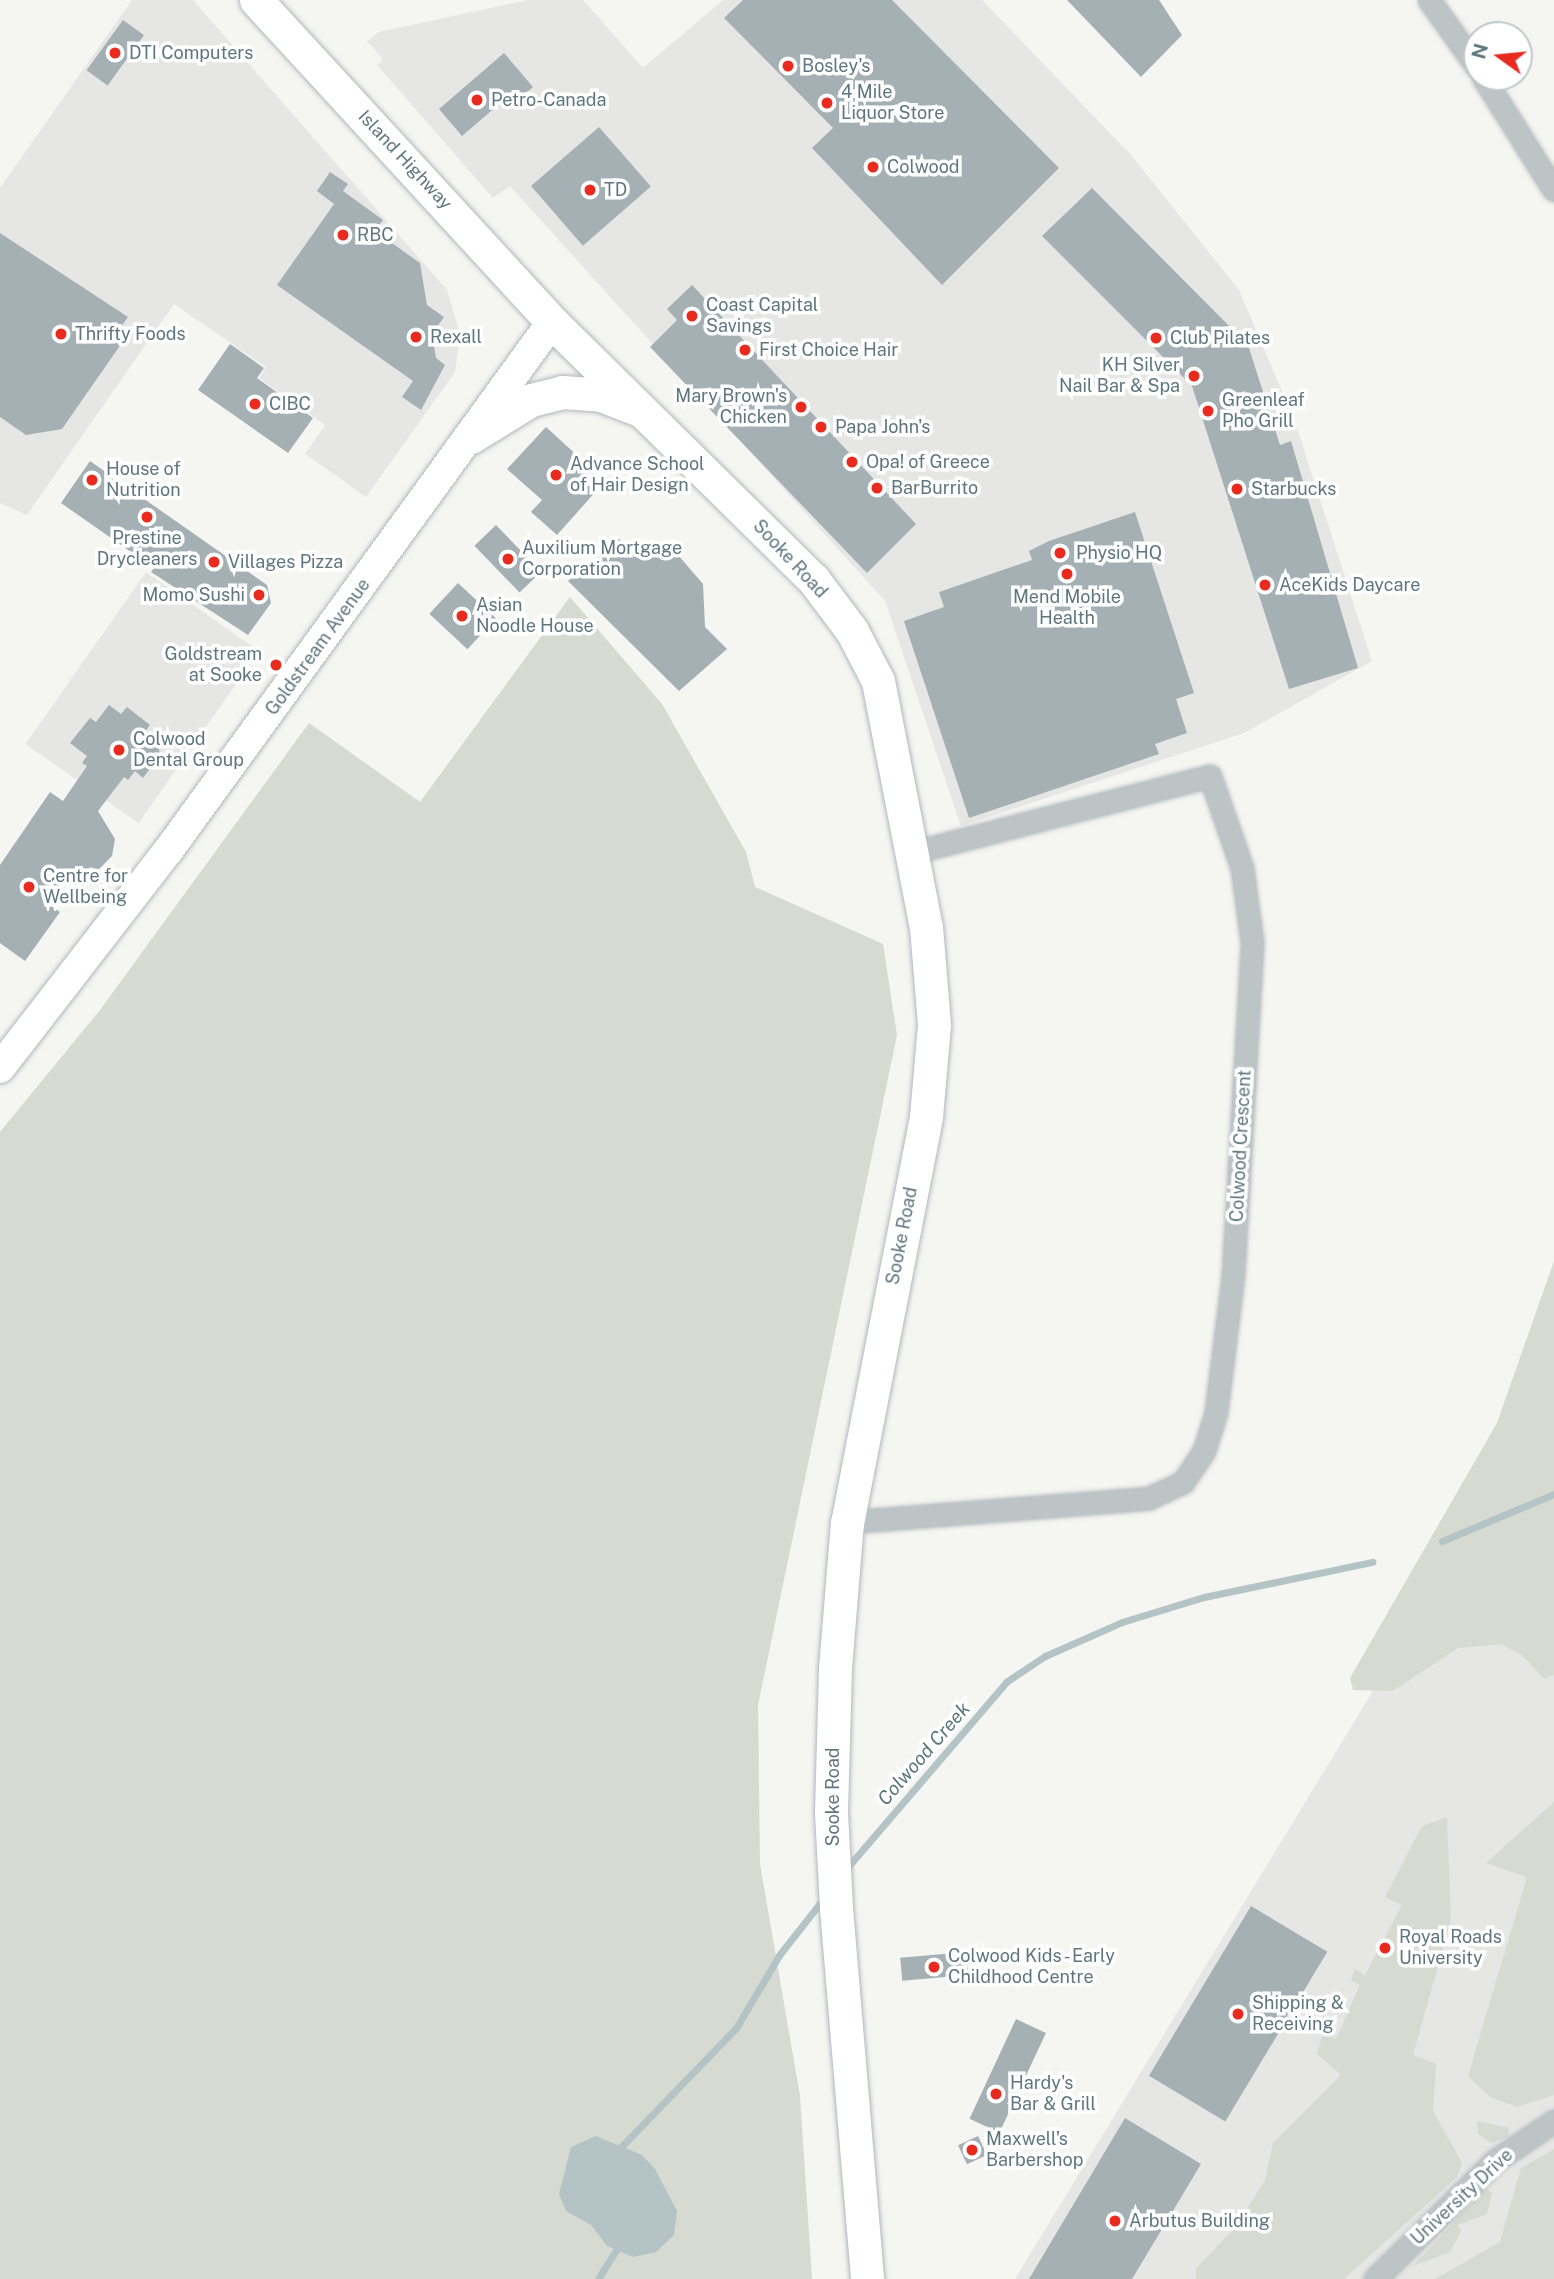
<!DOCTYPE html>
<style>
body{margin:0}
#map{position:relative;width:1554px;height:2279px;overflow:hidden;background:#f5f5f1;font-family:"Public Sans",sans-serif}
div>[style]{position:absolute}
.built>*{inset:0;background:#e6e6e5;transform-origin:0 0}
.green>*{inset:0;background:#d6dad0}
.water>*{inset:0;background:#b4c4c6}
.stream>*{height:7px;margin:-3.5px;padding:0 3.5px;transform-origin:3.5px;border-radius:3.5px;background:#b4c4c6}
.building>*{inset:0;background:#a5b0b4;transform-origin:0 0}
.roads{filter:drop-shadow(0 0 2px #b0b8bb) drop-shadow(0 0 2px #b0b8bb)}
.street>*{height:21px;margin:-10.5px;padding:0 10.5px;transform-origin:10.5px;border-radius:10.5px;background:#bdc4c6}
.secondary>*{height:30px;margin:-15px;padding:0 15px;transform-origin:15px;border-radius:15px;background:#fff}
.primary>*{height:33px;margin:-16.5px;padding:0 16.5px;transform-origin:16.5px;border-radius:16.5px;background:#fff}
.dots>*{width:19px;height:19px;translate:-50% -50%;box-sizing:border-box;border:4px solid #fff;border-radius:50%}
span{translate:-50% -50%;white-space:nowrap;text-align:center;line-height:1.15;-webkit-text-stroke:7px #fff;paint-order:stroke}
.poi-label{font-size:18px;color:#5f767e}
.left{translate:0 -50%;text-align:left}
.right{translate:-100% -50%;text-align:right}
.street-label{font-size:18px;color:#5f767e}
.water-label{font-size:19px;color:#5a767a;font-style:italic}
.north{position:absolute;left:1463px;top:21px;width:70px;height:70px;box-sizing:border-box;background:#fff;border:2px solid #bfc8cb;border-radius:50%;rotate:285deg;font-size:19px;font-weight:700;line-height:28px;text-align:center;color:#5f767e}
.north::after{content:'';display:block;margin:auto;width:24px;height:32px;background:#e92a1e;clip-path:polygon(50% 0,100% 100%,50% 72%,0 100%)}
</style>
<div id="map">
<div class="built">
<div style="clip-path:polygon(132px 0,193px 0,447px 290px,460px 334px,455px 372px,366px 497px,305px 454px,325px 425px,259px 378px,266px 367px,174px 304px,27px 515px,0 503px,0 188px)"></div>
<div style="clip-path:polygon(528px 0,583px 0,643px 68px,723px 0,982px 0,1131px 155px,1239px 290px,1295px 422px,1372px 661px,1244px 733px,961px 826px,885px 601px,510px 186px,493px 198px,377px 65px,383px 59px,367px 41px,379px 32px)"></div>
<div style="left:146px;top:572px;width:138px;height:210px;rotate:35deg"></div>
<div style="clip-path:polygon(1554px 1377px,1554px 2279px,1015px 2279px,1466px 1538px)"></div>
</div>
<div class="green">
<div style="clip-path:polygon(570px 597px,662px 704px,746px 852px,755px 887px,883px 944px,897px 1035px,758px 1705px,760px 1864px,800px 2096px,812px 2279px,0 2279px,0 1132px,100px 1010px,309px 723px,420px 802px)"></div>
<div style="clip-path:polygon(1554px 1261px,1554px 1675px,1544px 1679px,1523px 1656px,1501px 1644px,1458px 1648px,1393px 1691px,1353px 1690px,1350px 1678px,1497px 1423px)"></div>
<div style="clip-path:polygon(1554px 1802px,1554px 2095px,1517px 2107px,1490px 2097px,1468px 2076px,1527px 1877px,1486px 1863px)"></div>
<div style="clip-path:polygon(1447px 1817px,1451px 1920px,1413px 2055px,1436px 2064px,1433px 2111px,1462px 2163px,1457px 2177px,1344px 2279px,1196px 2279px,1196px 2268px,1236px 2227px,1265px 2180px,1273px 2143px,1341px 2075px,1317px 2054px,1323px 2033px,1336px 2039px,1360px 1985px,1351px 1980px,1355px 1969px,1365px 1975px,1402px 1905px,1385px 1897px,1422px 1826px)"></div>
<div style="clip-path:polygon(1477px 2121px,1509px 2128px,1508px 2137px,1491px 2143px,1478px 2134px)"></div>
<div style="clip-path:polygon(1554px 2149px,1554px 2279px,1435px 2279px,1500px 2242px,1521px 2168px)"></div>
<div style="clip-path:polygon(1486px 2188px,1492px 2193px,1487px 2214px,1458px 2225px,1461px 2231px,1450px 2252px,1413px 2266px)"></div>
</div>
<div class="water">
<div style="clip-path:polygon(596px 2136px,642px 2155px,655px 2169px,677px 2211px,674px 2235px,656px 2252px,633px 2257px,607px 2246px,591px 2225px,566px 2211px,559px 2194px,571px 2147px)"></div>
</div>
<div class="stream">
<div style="left:1442px;top:1541px;width:121px;rotate:-22.8deg"></div>
<div style="left:846px;top:1869px;width:246px;rotate:-49.4deg"></div>
<div style="left:1006px;top:1682px;width:47px;rotate:-33.7deg"></div>
<div style="left:1045px;top:1656px;width:84px;rotate:-23.8deg"></div>
<div style="left:1122px;top:1622px;width:86px;rotate:-17deg"></div>
<div style="left:1204px;top:1597px;width:172px;rotate:-11.8deg"></div>
<div style="left:622px;top:2146px;width:164px;rotate:-46deg"></div>
<div style="left:736px;top:2028px;width:86px;rotate:-59.3deg"></div>
<div style="left:780px;top:1954px;width:71px;rotate:-51.8deg"></div>
<div style="left:598px;top:2279px;width:36px;rotate:-58deg"></div>
</div>
<div class="building">
<div style="clip-path:polygon(743px 0,892px 0,1059px 168px,942px 285px,812px 148px,833px 128px,724px 18px)"></div>
<div style="clip-path:polygon(1067px 0,1159px 0,1182px 35px,1141px 77px)"></div>
<div style="left:123px;top:20px;width:26px;height:62px;rotate:36deg"></div>
<div style="clip-path:polygon(504px 53px,533px 87px,518px 100px,512px 93px,462px 136px,439px 109px)"></div>
<div style="left:599px;top:127px;width:79px;height:90px;rotate:49deg"></div>
<div style="clip-path:polygon(330px 172px,348px 184px,343px 191px,383px 220px,375px 231px,420px 263px,427px 305px,444px 317px,432px 334px,436px 358px,445px 365px,421px 410px,402px 397px,413px 381px,277px 285px,334px 204px,317px 191px)"></div>
<div style="clip-path:polygon(1092px 188px,1248px 345px,1280px 445px,1291px 441px,1358px 668px,1289px 689px,1192px 386px,1042px 236px)"></div>
<div style="clip-path:polygon(0 233px,128px 317px,118px 331px,126px 337px,62px 429px,26px 435px,0 417px)"></div>
<div style="clip-path:polygon(692px 285px,916px 524px,867px 573px,650px 347px,677px 320px,667px 309px)"></div>
<div style="clip-path:polygon(230px 344px,264px 368px,257px 378px,313px 418px,288px 453px,198px 390px)"></div>
<div style="clip-path:polygon(546px 427px,605px 481px,557px 535px,531px 512px,542px 500px,507px 469px)"></div>
<div style="clip-path:polygon(90px 461px,267px 585px,271px 603px,248px 635px,151px 572px,154px 568px,61px 503px)"></div>
<div style="clip-path:polygon(1135px 512px,1194px 693px,1176px 699px,1187px 733px,1155px 744px,1159px 754px,969px 818px,904px 621px,944px 607px,939px 592px,1032px 560px,1029px 551px,1049px 541px)"></div>
<div style="left:496px;top:525px;width:65px;height:30px;rotate:46deg"></div>
<div style="clip-path:polygon(619px 539px,629px 547px,672px 548px,703px 584px,705px 627px,727px 649px,679px 691px,568px 581px)"></div>
<div style="left:458px;top:583px;width:52px;height:42px;rotate:43deg"></div>
<div style="clip-path:polygon(109px 705px,121px 714px,127px 707px,150px 725px,144px 733px,158px 743px,160px 755px,143px 778px,135px 771px,128px 780px,124px 777px,98px 811px,115px 839px,112px 856px,99px 869px,70px 871px,47px 903px,60px 912px,25px 961px,0 943px,0 865px,50px 792px,63px 801px,87px 766px,82px 763px,87px 756px,70px 743px,90px 718px,96px 722px)"></div>
<div style="left:1251px;top:1906px;width:89px;height:198px;rotate:31deg"></div>
<div style="left:966px;top:1952px;width:23px;height:66px;rotate:85deg"></div>
<div style="left:1016px;top:2019px;width:33px;height:110px;rotate:25deg"></div>
<div style="clip-path:polygon(1125px 2118px,1201px 2164px,1132px 2279px,1029px 2279px)"></div>
<div style="left:978px;top:2136px;width:21px;height:22px;rotate:65deg"></div>
</div>
<div class="roads">
<div class="street">
<div style="left:1429px;top:0;width:82px;rotate:54.4deg"></div>
<div style="left:1483px;top:77px;width:133px;rotate:57.9deg"></div>
<div style="left:847px;top:1522px;width:303px;rotate:-4.5deg"></div>
<div style="left:1149px;top:1498px;width:38px;rotate:-25deg"></div>
<div style="left:1183px;top:1482px;width:37px;rotate:-56deg"></div>
<div style="left:1204px;top:1451px;width:41px;rotate:-72.9deg"></div>
<div style="left:1216px;top:1412px;width:138px;rotate:-82.9deg"></div>
<div style="left:1233px;top:1275px;width:334px;rotate:-86.7deg"></div>
<div style="left:1252px;top:942px;width:75px;rotate:-97.7deg"></div>
<div style="left:1242px;top:868px;width:97px;rotate:-109.2deg"></div>
<div style="left:1210px;top:776px;width:309px;rotate:165.6deg"></div>
<div style="left:1375px;top:2279px;width:170px;rotate:-44.5deg"></div>
<div style="left:1496px;top:2160px;width:70px;rotate:-33.9deg"></div>
</div>
<div class="secondary">
<div style="left:0;top:1068px;width:274px;rotate:-52.3deg"></div>
<div style="left:168px;top:851px;width:654px;rotate:-54.02deg"></div>
</div>
<div class="primary">
<div style="left:256px;top:0;width:437px;rotate:47.4deg"></div>
<div style="left:552px;top:322px;width:366px;rotate:44.6deg"></div>
<div style="left:813px;top:579px;width:65px;rotate:53.1deg"></div>
<div style="left:852px;top:631px;width:56px;rotate:62.5deg"></div>
<div style="left:878px;top:681px;width:251px;rotate:79deg"></div>
<div style="left:926px;top:927px;width:98px;rotate:85.3deg"></div>
<div style="left:934px;top:1025px;width:92px;rotate:95deg"></div>
<div style="left:926px;top:1117px;width:413px;rotate:101deg"></div>
<div style="left:847px;top:1522px;width:147px;rotate:94.7deg"></div>
<div style="left:835px;top:1669px;width:143px;rotate:91.6deg"></div>
<div style="left:831px;top:1812px;width:96px;rotate:87deg"></div>
<div style="left:836px;top:1908px;width:372px;rotate:85.2deg"></div>
<div style="left:471px;top:437px;width:70px;rotate:-31.7deg"></div>
<div style="left:531px;top:400px;width:32px;rotate:-14deg"></div>
<div style="left:562px;top:392px;width:39px;rotate:4deg"></div>
<div style="left:601px;top:395px;width:39px;rotate:21deg"></div>
</div>
</div>
<div class="dots">
<div style="left:115px;top:53px;background:#e92a1e"></div>
<div style="left:788px;top:66px;background:#e92a1e"></div>
<div style="left:477px;top:100px;background:#e92a1e"></div>
<div style="left:827px;top:103px;background:#e92a1e"></div>
<div style="left:873px;top:167px;background:#e92a1e"></div>
<div style="left:590px;top:190px;background:#e92a1e"></div>
<div style="left:343px;top:235px;background:#e92a1e"></div>
<div style="left:692px;top:316px;background:#e92a1e"></div>
<div style="left:61px;top:334px;background:#e92a1e"></div>
<div style="left:416px;top:337px;background:#e92a1e"></div>
<div style="left:1156px;top:338px;background:#e92a1e"></div>
<div style="left:745px;top:350px;background:#e92a1e"></div>
<div style="left:1194px;top:376px;background:#e92a1e"></div>
<div style="left:255px;top:404px;background:#e92a1e"></div>
<div style="left:801px;top:407px;background:#e92a1e"></div>
<div style="left:1208px;top:411px;background:#e92a1e"></div>
<div style="left:821px;top:427px;background:#e92a1e"></div>
<div style="left:852px;top:462px;background:#e92a1e"></div>
<div style="left:556px;top:475px;background:#e92a1e"></div>
<div style="left:92px;top:480px;background:#e92a1e"></div>
<div style="left:877px;top:488px;background:#e92a1e"></div>
<div style="left:1237px;top:489px;background:#e92a1e"></div>
<div style="left:147px;top:517px;background:#e92a1e"></div>
<div style="left:1060px;top:553px;background:#e92a1e"></div>
<div style="left:508px;top:559px;background:#e92a1e"></div>
<div style="left:214px;top:562px;background:#e92a1e"></div>
<div style="left:1067px;top:574px;background:#e92a1e"></div>
<div style="left:1265px;top:585px;background:#e92a1e"></div>
<div style="left:259px;top:595px;background:#e92a1e"></div>
<div style="left:462px;top:616px;background:#e92a1e"></div>
<div style="left:276px;top:665px;background:#e92a1e"></div>
<div style="left:119px;top:750px;background:#e92a1e"></div>
<div style="left:29px;top:887px;background:#e92a1e"></div>
<div style="left:1385px;top:1948px;background:#e92a1e"></div>
<div style="left:934px;top:1967px;background:#e92a1e"></div>
<div style="left:1238px;top:2014px;background:#e92a1e"></div>
<div style="left:996px;top:2094px;background:#e92a1e"></div>
<div style="left:972px;top:2150px;background:#e92a1e"></div>
<div style="left:1115px;top:2221px;background:#e92a1e"></div>
</div>
<div class="poi-label">
<span class="left" style="left:129px;top:53px">DTI Computers</span>
<span class="left" style="left:802px;top:66px">Bosley's</span>
<span class="left" style="left:841px;top:103px">4 Mile<br>Liquor Store</span>
<span class="left" style="left:491px;top:100px">Petro-Canada</span>
<span class="left" style="left:887px;top:167px">Colwood</span>
<span class="left" style="left:604px;top:190px">TD</span>
<span class="left" style="left:357px;top:235px">RBC</span>
<span class="left" style="left:706px;top:316px">Coast Capital<br>Savings</span>
<span class="left" style="left:75px;top:334px">Thrifty Foods</span>
<span class="left" style="left:430px;top:337px">Rexall</span>
<span class="left" style="left:1170px;top:338px">Club Pilates</span>
<span class="left" style="left:759px;top:350px">First Choice Hair</span>
<span class="right" style="left:1180px;top:376px">KH Silver<br>Nail Bar &amp; Spa</span>
<span class="right" style="left:787px;top:407px">Mary Brown's<br>Chicken</span>
<span class="left" style="left:1222px;top:411px">Greenleaf<br>Pho Grill</span>
<span class="left" style="left:269px;top:404px">CIBC</span>
<span class="left" style="left:835px;top:427px">Papa John's</span>
<span class="left" style="left:866px;top:462px">Opa! of Greece</span>
<span class="left" style="left:570px;top:475px">Advance School<br>of Hair Design</span>
<span class="left" style="left:106px;top:480px">House of<br>Nutrition</span>
<span class="left" style="left:891px;top:488px">BarBurrito</span>
<span class="left" style="left:1251px;top:489px">Starbucks</span>
<span style="left:147px;top:549px">Prestine<br>Drycleaners</span>
<span class="left" style="left:522px;top:559px">Auxilium Mortgage<br>Corporation</span>
<span class="left" style="left:1076px;top:553px">Physio HQ</span>
<span class="left" style="left:228px;top:562px">Villages Pizza</span>
<span class="left" style="left:1279px;top:585px">AceKids Daycare</span>
<span class="right" style="left:245px;top:595px">Momo Sushi</span>
<span style="left:1067px;top:608px">Mend Mobile<br>Health</span>
<span class="left" style="left:476px;top:616px">Asian<br>Noodle House</span>
<span class="right" style="left:262px;top:665px">Goldstream<br>at Sooke</span>
<span class="left" style="left:133px;top:750px">Colwood<br>Dental Group</span>
<span class="left" style="left:43px;top:887px">Centre for<br>Wellbeing</span>
<span class="left" style="left:1399px;top:1948px">Royal Roads<br>University</span>
<span class="left" style="left:948px;top:1967px">Colwood Kids - Early<br>Childhood Centre</span>
<span class="left" style="left:1252px;top:2014px">Shipping &amp;<br>Receiving</span>
<span class="left" style="left:1010px;top:2094px">Hardy's<br>Bar &amp; Grill</span>
<span class="left" style="left:986px;top:2150px">Maxwell's<br>Barbershop</span>
<span class="left" style="left:1129px;top:2221px">Arbutus Building</span>
</div>
<div class="street-label">
<span style="left:405px;top:160px;rotate:47deg">Island Highway</span>
<span style="left:790px;top:559px;rotate:47deg">Sooke Road</span>
<span style="left:318px;top:647px;rotate:-54deg">Goldstream Avenue</span>
<span style="left:1241px;top:1146px;rotate:-87deg">Colwood Crescent</span>
<span style="left:902px;top:1236px;rotate:-79deg">Sooke Road</span>
<span style="left:833px;top:1797px;rotate:-90deg">Sooke Road</span>
<span style="left:1462px;top:2197px;rotate:-43deg">University Drive</span>
</div>
<div class="water-label">
<span style="left:924px;top:1754px;rotate:-49deg">Colwood Creek</span>
</div>
<div class="north">N</div>
</div>
